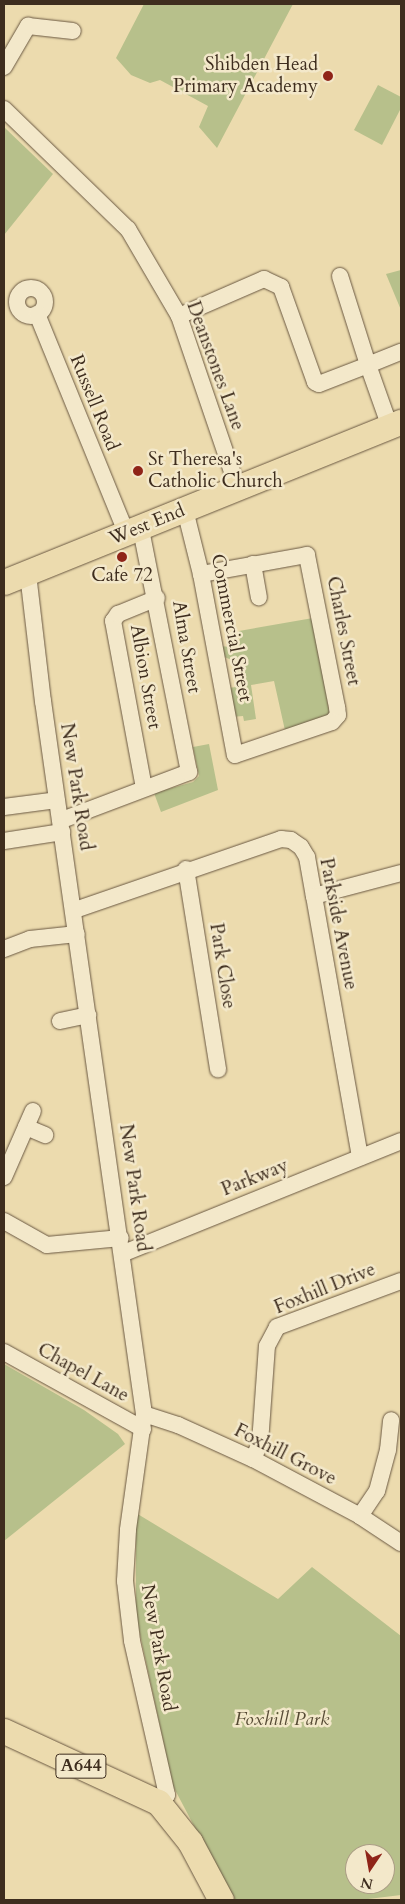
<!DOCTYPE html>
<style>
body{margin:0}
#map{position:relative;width:405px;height:1904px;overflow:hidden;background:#ecdbae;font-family:Cardo,serif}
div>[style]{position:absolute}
.green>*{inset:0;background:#b7c08b}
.roads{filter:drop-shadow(0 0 1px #6a5842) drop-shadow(0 0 1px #6a5842)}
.minor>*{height:16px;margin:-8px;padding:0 8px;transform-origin:8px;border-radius:8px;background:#f3e8ca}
.minor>.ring{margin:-8px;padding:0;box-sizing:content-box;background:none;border:16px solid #f3e8ca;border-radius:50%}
.primary>*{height:25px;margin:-12.5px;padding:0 12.5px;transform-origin:12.5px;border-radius:12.5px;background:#ecdbae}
.dots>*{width:14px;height:14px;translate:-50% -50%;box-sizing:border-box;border:2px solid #f3e8ca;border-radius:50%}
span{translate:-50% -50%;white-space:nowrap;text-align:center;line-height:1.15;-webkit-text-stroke:5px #f3e8ca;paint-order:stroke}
.shield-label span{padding:1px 4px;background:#f3e8ca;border:1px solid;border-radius:4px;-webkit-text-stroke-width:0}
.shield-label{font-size:18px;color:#3e2d1e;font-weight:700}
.poi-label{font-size:19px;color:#3e2d1e}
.right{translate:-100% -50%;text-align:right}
.left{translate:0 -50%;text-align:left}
.street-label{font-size:19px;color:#3e2d1e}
.park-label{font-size:19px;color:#564a34;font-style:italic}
.frame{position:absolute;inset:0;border:5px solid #3e2d1e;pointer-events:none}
.north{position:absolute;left:345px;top:1844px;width:50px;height:50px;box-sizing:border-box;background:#f3e8ca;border:1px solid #ab9d85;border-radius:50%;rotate:192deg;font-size:14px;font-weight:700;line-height:20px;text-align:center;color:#3e2d1e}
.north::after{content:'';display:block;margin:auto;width:18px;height:22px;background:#8f2418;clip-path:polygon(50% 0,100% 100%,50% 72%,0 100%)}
</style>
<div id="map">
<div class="green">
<div style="clip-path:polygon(144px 4px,293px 4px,217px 148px,199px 127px,208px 106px,160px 80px,150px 83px,131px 75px,116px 58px)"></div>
<div style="clip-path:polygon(378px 85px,401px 97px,401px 108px,382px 145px,354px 130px)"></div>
<div style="clip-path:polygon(4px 127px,53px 174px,4px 235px)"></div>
<div style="clip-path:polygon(401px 270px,401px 310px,386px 274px)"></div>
<div style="clip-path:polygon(313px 618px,330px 715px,286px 735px,274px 681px,251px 685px,256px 719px,244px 721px,243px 716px,232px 717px,228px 688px,236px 687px,238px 667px,234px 661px,222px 656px,219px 646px,232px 647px,240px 639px,239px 631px)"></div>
<div style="clip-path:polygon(209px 744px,218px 790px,161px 812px,154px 793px,193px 782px,199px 776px,193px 747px)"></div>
<div style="clip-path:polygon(4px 1364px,84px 1410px,118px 1434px,125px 1444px,4px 1541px)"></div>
<div style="clip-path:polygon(evenodd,136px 1513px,278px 1599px,312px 1567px,401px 1636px,401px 1895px,360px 1900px,233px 1900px,173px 1786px,136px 1616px,136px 1513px,355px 1854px,385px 1854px,385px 1884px,355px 1884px,355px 1854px)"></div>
</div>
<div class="roads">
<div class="minor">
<div style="left:4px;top:67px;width:48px;rotate:-59.7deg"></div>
<div style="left:28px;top:26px;width:45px;rotate:6.3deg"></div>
<div style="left:4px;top:109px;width:173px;rotate:44.1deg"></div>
<div style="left:128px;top:229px;width:101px;rotate:59.6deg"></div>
<div style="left:179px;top:316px;width:183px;rotate:71.2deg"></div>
<div style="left:340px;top:276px;width:93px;rotate:72.5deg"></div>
<div style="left:368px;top:365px;width:35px;rotate:-22deg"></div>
<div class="ring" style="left:17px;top:288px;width:12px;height:12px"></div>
<div style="left:37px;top:314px;width:238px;rotate:67.8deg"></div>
<div style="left:179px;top:316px;width:93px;rotate:-23.5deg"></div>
<div style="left:264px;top:279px;width:19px;rotate:25deg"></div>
<div style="left:281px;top:287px;width:101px;rotate:70.3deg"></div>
<div style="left:315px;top:382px;width:4px;rotate:27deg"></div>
<div style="left:319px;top:384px;width:53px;rotate:-21.2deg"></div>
<div style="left:368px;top:365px;width:66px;rotate:70.5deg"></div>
<div style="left:185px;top:510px;width:66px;rotate:76deg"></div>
<div style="left:201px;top:574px;width:184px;rotate:79.4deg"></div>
<div style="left:235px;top:755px;width:102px;rotate:-18.8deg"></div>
<div style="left:332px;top:722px;width:9px;rotate:-49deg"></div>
<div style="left:338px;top:715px;width:8px;rotate:-97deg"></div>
<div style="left:337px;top:707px;width:155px;rotate:-101.2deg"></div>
<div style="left:307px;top:555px;width:108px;rotate:169.8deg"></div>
<div style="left:253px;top:564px;width:34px;rotate:80deg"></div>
<div style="left:28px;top:574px;width:128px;rotate:83.3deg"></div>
<div style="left:43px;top:701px;width:720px;rotate:81.94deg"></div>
<div style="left:144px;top:1414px;width:117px;rotate:97.9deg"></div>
<div style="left:128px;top:1530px;width:51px;rotate:93.4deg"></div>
<div style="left:125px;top:1581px;width:60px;rotate:83.3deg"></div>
<div style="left:132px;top:1641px;width:158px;rotate:77.2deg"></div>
<div style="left:167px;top:1795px;width:11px;rotate:142deg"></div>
<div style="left:144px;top:788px;width:170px;rotate:-100.5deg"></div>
<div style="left:113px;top:621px;width:9px;rotate:-54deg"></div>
<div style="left:118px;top:614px;width:42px;rotate:-22.3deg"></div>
<div style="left:4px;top:807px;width:53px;rotate:-7.5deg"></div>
<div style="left:62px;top:820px;width:136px;rotate:-20.7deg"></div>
<div style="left:189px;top:772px;width:248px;rotate:-101.2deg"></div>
<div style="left:4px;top:841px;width:59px;rotate:-8.8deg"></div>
<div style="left:186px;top:869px;width:203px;rotate:80.9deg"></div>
<div style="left:314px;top:896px;width:90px;rotate:-14.8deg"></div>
<div style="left:75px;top:910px;width:218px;rotate:-19deg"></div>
<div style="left:281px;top:839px;width:10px;rotate:6deg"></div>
<div style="left:291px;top:840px;width:12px;rotate:35deg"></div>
<div style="left:301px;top:847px;width:12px;rotate:59deg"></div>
<div style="left:307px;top:857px;width:40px;rotate:80deg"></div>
<div style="left:314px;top:896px;width:265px;rotate:80deg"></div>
<div style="left:4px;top:949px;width:28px;rotate:-21deg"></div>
<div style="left:30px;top:939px;width:47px;rotate:-6.1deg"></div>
<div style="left:60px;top:1021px;width:29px;rotate:-12deg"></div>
<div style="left:26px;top:1127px;width:21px;rotate:23deg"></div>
<div style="left:4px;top:1177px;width:72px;rotate:-66.3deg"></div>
<div style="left:4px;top:1221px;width:49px;rotate:29.2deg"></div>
<div style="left:47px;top:1245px;width:74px;rotate:-5.4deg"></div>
<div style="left:124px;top:1253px;width:299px;rotate:-22deg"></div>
<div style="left:4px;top:1352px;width:159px;rotate:29deg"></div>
<div style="left:144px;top:1414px;width:36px;rotate:18deg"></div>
<div style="left:178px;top:1425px;width:82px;rotate:24.4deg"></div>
<div style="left:253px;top:1459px;width:121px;rotate:28deg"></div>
<div style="left:360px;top:1516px;width:49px;rotate:33.4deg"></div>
<div style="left:253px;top:1459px;width:17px;rotate:-66deg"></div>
<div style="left:260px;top:1443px;width:97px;rotate:-85.9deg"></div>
<div style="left:267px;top:1346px;width:21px;rotate:-62deg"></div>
<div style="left:277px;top:1327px;width:132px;rotate:-20.4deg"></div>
<div style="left:360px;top:1516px;width:30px;rotate:-56deg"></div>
<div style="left:377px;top:1491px;width:42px;rotate:-75deg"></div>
<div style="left:388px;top:1450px;width:30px;rotate:-84deg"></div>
</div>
<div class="primary">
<div style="left:4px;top:582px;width:428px;rotate:-22deg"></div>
<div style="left:4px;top:1731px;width:170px;rotate:24.8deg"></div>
<div style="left:158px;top:1802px;width:51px;rotate:51.3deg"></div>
<div style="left:190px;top:1842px;width:66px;rotate:61.9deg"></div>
</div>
</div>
<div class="dots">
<div style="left:328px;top:76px;background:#8f2418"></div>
<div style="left:138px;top:471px;background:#8f2418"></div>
<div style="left:122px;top:557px;background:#8f2418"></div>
</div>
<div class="shield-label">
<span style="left:81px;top:1766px">A644</span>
</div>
<div class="poi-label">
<span class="right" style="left:318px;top:76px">Shibden Head<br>Primary Academy</span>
<span class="left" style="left:148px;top:471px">St Theresa's<br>Catholic Church</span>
<span style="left:122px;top:576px">Cafe 72</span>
</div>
<div class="street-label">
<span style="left:215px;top:366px;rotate:70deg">Deanstones Lane</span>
<span style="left:94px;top:403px;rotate:68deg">Russell Road</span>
<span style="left:147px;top:525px;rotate:-22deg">West End</span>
<span style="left:231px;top:628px;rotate:79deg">Commercial Street</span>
<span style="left:343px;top:631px;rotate:79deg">Charles Street</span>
<span style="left:186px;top:647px;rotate:80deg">Alma Street</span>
<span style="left:145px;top:677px;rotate:80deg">Albion Street</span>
<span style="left:76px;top:787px;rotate:81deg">New Park Road</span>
<span style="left:338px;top:924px;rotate:79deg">Parkside Avenue</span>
<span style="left:222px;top:966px;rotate:81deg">Park Close</span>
<span style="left:255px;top:1178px;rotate:-22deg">Parkway</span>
<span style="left:134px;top:1188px;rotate:82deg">New Park Road</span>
<span style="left:325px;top:1289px;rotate:-22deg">Foxhill Drive</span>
<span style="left:83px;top:1373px;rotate:29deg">Chapel Lane</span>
<span style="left:285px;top:1455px;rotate:27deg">Foxhill Grove</span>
<span style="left:158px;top:1648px;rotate:80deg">New Park Road</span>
</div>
<div class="park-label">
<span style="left:282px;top:1720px">Foxhill Park</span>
</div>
<div class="frame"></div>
<div class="north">N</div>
</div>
